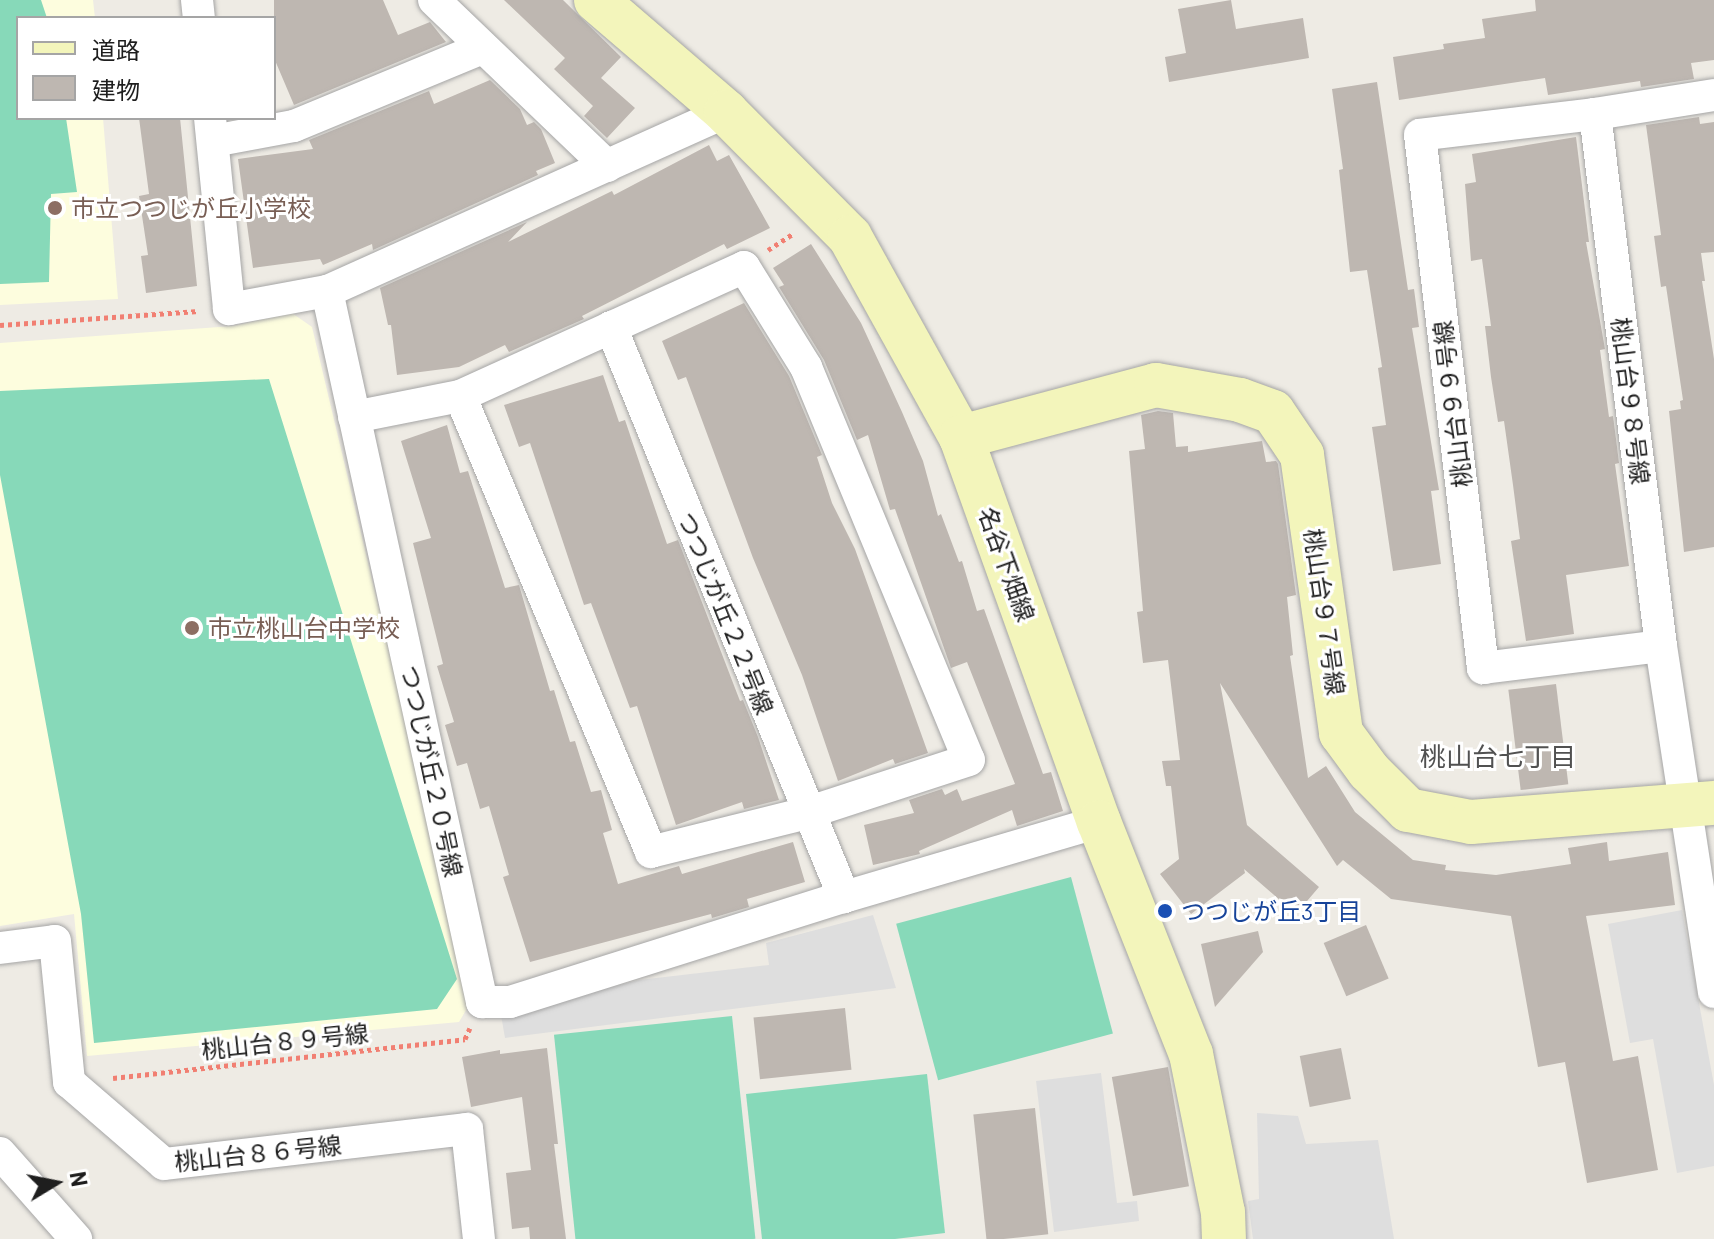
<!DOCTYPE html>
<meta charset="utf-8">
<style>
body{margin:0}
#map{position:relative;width:1714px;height:1239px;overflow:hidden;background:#eeebe4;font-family:Barlow,"Noto Sans JP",sans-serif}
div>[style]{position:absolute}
.education>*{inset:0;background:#fdfdde}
.pitch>*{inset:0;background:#87d9b9;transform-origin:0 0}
.parking>*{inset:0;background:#dedede}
.building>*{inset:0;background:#beb7b1;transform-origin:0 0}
.path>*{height:5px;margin-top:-2.5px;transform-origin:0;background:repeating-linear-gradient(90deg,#f17f72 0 4px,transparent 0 8px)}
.roads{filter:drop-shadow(0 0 2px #a5a5a5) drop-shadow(0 0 2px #a5a5a5)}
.street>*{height:32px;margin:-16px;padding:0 16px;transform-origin:16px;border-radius:16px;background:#fff}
.secondary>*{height:44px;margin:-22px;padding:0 22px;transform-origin:22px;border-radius:22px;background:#f3f5bb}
.dots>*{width:22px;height:22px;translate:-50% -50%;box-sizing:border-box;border:4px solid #fff;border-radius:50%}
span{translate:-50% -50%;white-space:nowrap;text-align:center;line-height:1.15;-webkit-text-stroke:6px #fff;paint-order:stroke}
.education-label{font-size:24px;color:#785e54}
.left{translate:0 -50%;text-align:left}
.street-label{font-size:24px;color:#1e1e1e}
.transit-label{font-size:24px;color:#164399}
.neighbourhood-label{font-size:26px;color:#515151}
.legend{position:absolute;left:16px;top:16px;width:260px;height:104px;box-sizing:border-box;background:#fff;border:2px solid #a5a5a5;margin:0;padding:10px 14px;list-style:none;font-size:24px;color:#1e1e1e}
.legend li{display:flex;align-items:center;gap:16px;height:40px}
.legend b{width:40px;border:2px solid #a5a5a5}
.north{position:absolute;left:16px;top:1143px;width:80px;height:80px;-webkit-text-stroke:6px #fff;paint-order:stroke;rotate:80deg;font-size:22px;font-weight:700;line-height:32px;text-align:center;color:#1e1e1e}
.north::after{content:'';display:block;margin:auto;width:28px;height:36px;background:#1e1e1e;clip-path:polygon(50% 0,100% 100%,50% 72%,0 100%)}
</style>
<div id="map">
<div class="education">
<div style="clip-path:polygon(0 0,93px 0,95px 18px,18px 18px,18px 118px,103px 118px,118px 299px,0 305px)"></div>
<div style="clip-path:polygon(292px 313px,312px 327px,472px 1000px,459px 1022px,87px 1056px,74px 914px,0 926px,0 343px,233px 326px)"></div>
</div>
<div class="pitch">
<div style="clip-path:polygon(0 0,41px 0,47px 18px,18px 18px,18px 118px,66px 118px,77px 192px,51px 194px,49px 282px,0 284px)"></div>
<div style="clip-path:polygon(269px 379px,457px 979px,437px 1009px,94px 1043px,81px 914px,0 475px,0 391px)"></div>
<div style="left:1071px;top:877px;width:162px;height:181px;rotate:75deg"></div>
<div style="left:732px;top:1016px;width:224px;height:179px;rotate:84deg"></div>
<div style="clip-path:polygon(927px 1074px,945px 1233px,895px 1239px,762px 1239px,746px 1094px)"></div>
</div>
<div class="parking">
<div style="clip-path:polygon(1682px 910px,1714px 1085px,1714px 1166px,1677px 1173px,1653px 1039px,1630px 1043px,1608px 924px)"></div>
<div style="clip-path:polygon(873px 915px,896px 988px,505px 1038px,501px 1015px,639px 980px,769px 965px,766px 943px)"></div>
<div style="clip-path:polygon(1101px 1073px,1117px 1203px,1137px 1201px,1139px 1221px,1054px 1232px,1036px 1081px)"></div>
<div style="clip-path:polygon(1257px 1113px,1298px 1116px,1306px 1144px,1378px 1140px,1394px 1239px,1253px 1239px,1248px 1201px,1259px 1199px)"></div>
</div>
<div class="building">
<div style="clip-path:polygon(274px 0,383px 0,398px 35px,430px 22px,446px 42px,294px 105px,274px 58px)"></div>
<div style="clip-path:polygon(504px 0,563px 0,621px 57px,601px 78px,635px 108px,607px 138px,584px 116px,593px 106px,554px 69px,565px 58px)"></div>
<div style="clip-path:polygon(1231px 0,1236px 29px,1303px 18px,1309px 58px,1169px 82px,1165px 57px,1186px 53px,1178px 9px)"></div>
<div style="clip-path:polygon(1535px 0,1714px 0,1714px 60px,1691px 63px,1694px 79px,1641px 87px,1640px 81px,1548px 95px,1545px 78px,1399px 100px,1393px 57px,1444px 49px,1443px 44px,1485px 38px,1482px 19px,1536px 11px)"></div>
<div style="clip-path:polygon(490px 80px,520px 109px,527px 125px,534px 122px,541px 129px,555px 163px,536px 171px,538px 175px,373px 250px,372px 244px,323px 265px,320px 259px,253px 268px,238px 159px,313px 149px,309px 140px,429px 91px,434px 104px)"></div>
<div style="clip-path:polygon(1377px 82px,1408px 290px,1414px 289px,1419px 327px,1412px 328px,1439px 490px,1431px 491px,1441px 564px,1393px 571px,1372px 427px,1386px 425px,1378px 368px,1382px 367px,1367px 270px,1350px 272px,1339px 170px,1343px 169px,1332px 89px)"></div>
<div style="clip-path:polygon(1699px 117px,1700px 124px,1714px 122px,1714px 252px,1701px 253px,1705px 281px,1702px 281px,1714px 359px,1714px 547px,1684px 552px,1669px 411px,1681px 409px,1680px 401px,1683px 400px,1666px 286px,1661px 287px,1654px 236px,1661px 235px,1646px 125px)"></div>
<div style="clip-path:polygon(139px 118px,180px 118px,197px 286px,146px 293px,141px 256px,148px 255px,139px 196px,149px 194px)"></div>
<div style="clip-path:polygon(1576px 137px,1589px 242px,1586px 242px,1605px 349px,1600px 350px,1609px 417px,1613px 416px,1616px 439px,1619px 463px,1615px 464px,1629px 566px,1566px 575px,1574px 634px,1526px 641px,1511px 541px,1520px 539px,1513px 485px,1504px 421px,1498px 422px,1491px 377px,1485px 326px,1491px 326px,1482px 259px,1471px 261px,1465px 184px,1476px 182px,1472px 154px)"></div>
<div style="clip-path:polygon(709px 145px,717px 161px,729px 155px,770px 228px,727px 249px,724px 244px,582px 316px,584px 319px,509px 352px,505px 345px,459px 367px,397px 375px,391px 325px,388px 325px,380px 288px,527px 222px,508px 242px,612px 191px,614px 195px)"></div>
<div style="clip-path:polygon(811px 244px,861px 323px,902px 412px,923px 461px,938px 516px,941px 514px,959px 562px,962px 561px,977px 611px,984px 609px,1043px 774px,1051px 772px,1063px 811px,1017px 826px,1012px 810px,919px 851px,920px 854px,873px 865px,864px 825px,914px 813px,909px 800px,942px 789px,945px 795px,957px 789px,962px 801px,1015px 784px,967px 662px,951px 668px,895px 509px,890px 510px,868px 435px,857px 440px,824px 360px,779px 287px,784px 285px,773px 268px)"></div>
<div style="clip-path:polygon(744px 303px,789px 376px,822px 455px,817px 457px,832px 503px,855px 549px,928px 753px,895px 764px,893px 759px,838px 781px,802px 675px,753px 558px,686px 377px,678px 380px,662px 341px)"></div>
<div style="clip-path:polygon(603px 375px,619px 422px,625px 420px,667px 544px,678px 540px,740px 701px,743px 700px,758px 737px,779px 800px,744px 809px,742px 802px,676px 825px,637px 706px,630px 708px,591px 603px,584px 605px,530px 443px,519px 447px,504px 405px)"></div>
<div style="clip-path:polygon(1158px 411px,1173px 413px,1176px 447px,1188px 446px,1188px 452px,1262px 441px,1266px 462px,1276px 461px,1278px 464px,1296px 595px,1287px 597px,1293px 655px,1290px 656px,1308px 778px,1326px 766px,1355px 812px,1413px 860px,1446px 865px,1445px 870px,1496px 875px,1571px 864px,1568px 848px,1607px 842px,1609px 861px,1668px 852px,1675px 905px,1586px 916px,1613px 1061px,1638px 1056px,1658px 1170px,1587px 1183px,1565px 1062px,1538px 1067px,1511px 916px,1391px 899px,1343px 860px,1337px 866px,1220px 683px,1247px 825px,1319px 887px,1296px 914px,1244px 869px,1245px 873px,1191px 914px,1160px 874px,1179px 859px,1171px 786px,1166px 786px,1162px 761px,1180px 760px,1168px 660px,1143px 663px,1137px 612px,1143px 611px,1129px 451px,1145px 449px,1141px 415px)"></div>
<div style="clip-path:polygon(447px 425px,460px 473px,468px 471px,505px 588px,519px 585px,550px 691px,554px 690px,570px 742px,575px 741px,591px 792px,601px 790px,612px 830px,603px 833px,618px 884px,679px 866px,682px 874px,793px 842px,805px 882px,747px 899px,749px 907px,712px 918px,711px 914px,530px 962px,503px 877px,509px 875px,489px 806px,480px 809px,467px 763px,457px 766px,445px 725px,454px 722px,437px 666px,443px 664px,413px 543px,431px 538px,401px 441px)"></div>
<div style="left:1556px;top:684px;width:101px;height:48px;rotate:83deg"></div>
<div style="left:1366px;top:925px;width:58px;height:46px;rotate:67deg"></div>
<div style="clip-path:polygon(1258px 931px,1263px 952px,1215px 1007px,1201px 944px)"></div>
<div style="left:845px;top:1008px;width:62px;height:92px;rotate:84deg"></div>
<div style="clip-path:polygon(547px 1048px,558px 1144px,554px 1144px,566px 1239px,530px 1239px,529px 1227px,512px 1229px,506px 1173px,531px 1170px,522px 1097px,471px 1107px,462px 1057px,500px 1050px,500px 1054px)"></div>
<div style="left:1341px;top:1048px;width:52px;height:42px;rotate:79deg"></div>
<div style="left:1168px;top:1067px;width:121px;height:57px;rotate:80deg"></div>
<div style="left:1035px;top:1108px;width:127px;height:62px;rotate:84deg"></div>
</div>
<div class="path">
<div style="left:768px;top:250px;width:30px;rotate:-33deg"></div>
<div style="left:0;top:325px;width:199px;rotate:-4deg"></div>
<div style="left:113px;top:1078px;width:354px;rotate:-6.3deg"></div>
<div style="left:465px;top:1039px;width:12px;rotate:-66deg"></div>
</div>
<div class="roads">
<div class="street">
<div style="left:197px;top:0;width:18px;rotate:84deg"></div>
<div style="left:434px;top:0;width:240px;rotate:43.8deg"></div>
<div style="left:1714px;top:95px;width:121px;rotate:170.9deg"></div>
<div style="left:1595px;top:114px;width:536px;rotate:82.93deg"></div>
<div style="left:1661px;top:646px;width:350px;rotate:81.3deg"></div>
<div style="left:726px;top:112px;width:437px;rotate:155.8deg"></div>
<div style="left:327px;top:291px;width:728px;rotate:77.7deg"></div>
<div style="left:482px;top:1002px;width:28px"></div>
<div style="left:510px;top:1002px;width:350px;rotate:-17.5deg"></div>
<div style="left:844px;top:897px;width:266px;rotate:-16.4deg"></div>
<div style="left:1595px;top:114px;width:176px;rotate:173.2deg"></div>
<div style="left:1420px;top:135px;width:537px;rotate:83.26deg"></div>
<div style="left:1483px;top:668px;width:179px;rotate:-7deg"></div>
<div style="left:210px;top:118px;width:192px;rotate:84.3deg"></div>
<div style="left:229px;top:309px;width:100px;rotate:-10.4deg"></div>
<div style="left:213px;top:141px;width:82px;rotate:-10.5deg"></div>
<div style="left:294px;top:126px;width:204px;rotate:-22.5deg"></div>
<div style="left:611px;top:327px;width:616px;rotate:67.77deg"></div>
<div style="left:354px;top:417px;width:108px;rotate:-11.2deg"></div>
<div style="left:460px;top:396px;width:312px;rotate:-24.4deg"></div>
<div style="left:744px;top:267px;width:118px;rotate:58.2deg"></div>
<div style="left:806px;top:367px;width:425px;rotate:67.5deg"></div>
<div style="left:969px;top:760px;width:170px;rotate:161.9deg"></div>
<div style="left:807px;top:813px;width:161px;rotate:166deg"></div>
<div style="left:651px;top:852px;width:494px;rotate:-112.7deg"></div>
<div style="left:0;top:948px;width:55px;rotate:-7.3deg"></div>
<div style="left:55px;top:941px;width:142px;rotate:84.3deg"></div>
<div style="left:69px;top:1082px;width:125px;rotate:40.8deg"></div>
<div style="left:164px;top:1164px;width:305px;rotate:-6.6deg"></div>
<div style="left:467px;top:1129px;width:111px;rotate:83.8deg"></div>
<div style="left:0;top:1153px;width:115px;rotate:48.5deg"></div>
</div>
<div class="secondary">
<div style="left:596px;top:0;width:172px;rotate:40.7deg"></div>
<div style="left:726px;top:112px;width:176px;rotate:45.2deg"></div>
<div style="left:850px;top:237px;width:229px;rotate:61deg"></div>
<div style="left:961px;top:437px;width:409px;rotate:70.3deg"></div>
<div style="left:1099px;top:822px;width:250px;rotate:68.4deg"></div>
<div style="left:1191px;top:1054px;width:161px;rotate:78.6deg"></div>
<div style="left:1223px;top:1212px;width:27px;rotate:88deg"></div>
<div style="left:961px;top:437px;width:202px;rotate:-14.9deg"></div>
<div style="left:1156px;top:385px;width:85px;rotate:10.1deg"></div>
<div style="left:1240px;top:400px;width:35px;rotate:20deg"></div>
<div style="left:1273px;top:412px;width:52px;rotate:56deg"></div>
<div style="left:1302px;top:455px;width:281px;rotate:82deg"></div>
<div style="left:1341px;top:733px;width:47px;rotate:53.6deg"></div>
<div style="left:1369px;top:771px;width:55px;rotate:45deg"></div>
<div style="left:1408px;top:810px;width:64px;rotate:10.8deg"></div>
<div style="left:1471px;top:822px;width:244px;rotate:-4.5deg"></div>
</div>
</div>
<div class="dots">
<div style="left:55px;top:208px;background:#8d6e63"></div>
<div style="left:192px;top:628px;background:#8d6e63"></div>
<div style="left:1165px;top:911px;background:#1a4fb4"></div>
</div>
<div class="education-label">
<span class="left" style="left:71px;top:208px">市立つつじが丘小学校</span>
<span class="left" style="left:208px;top:628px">市立桃山台中学校</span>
</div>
<div class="street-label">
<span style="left:1631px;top:401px;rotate:83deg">桃山台９８号線</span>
<span style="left:1452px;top:404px;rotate:-97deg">桃山台９９号線</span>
<span style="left:1007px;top:564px;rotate:70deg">名谷下畑線</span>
<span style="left:1325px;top:612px;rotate:82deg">桃山台９７号線</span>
<span style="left:726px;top:613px;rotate:68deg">つつじが丘２２号線</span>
<span style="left:432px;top:771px;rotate:78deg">つつじが丘２０号線</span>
<span style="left:285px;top:1041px;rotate:-6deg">桃山台８９号線</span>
<span style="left:258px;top:1153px;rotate:-6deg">桃山台８６号線</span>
</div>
<div class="transit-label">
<span class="left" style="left:1181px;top:911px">つつじが丘3丁目</span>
</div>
<div class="neighbourhood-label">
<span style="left:1498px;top:756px">桃山台七丁目</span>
</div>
<ul class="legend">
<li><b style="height:10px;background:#f3f5bb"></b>道路</li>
<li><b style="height:22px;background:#beb7b1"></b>建物</li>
</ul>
<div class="north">N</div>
</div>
